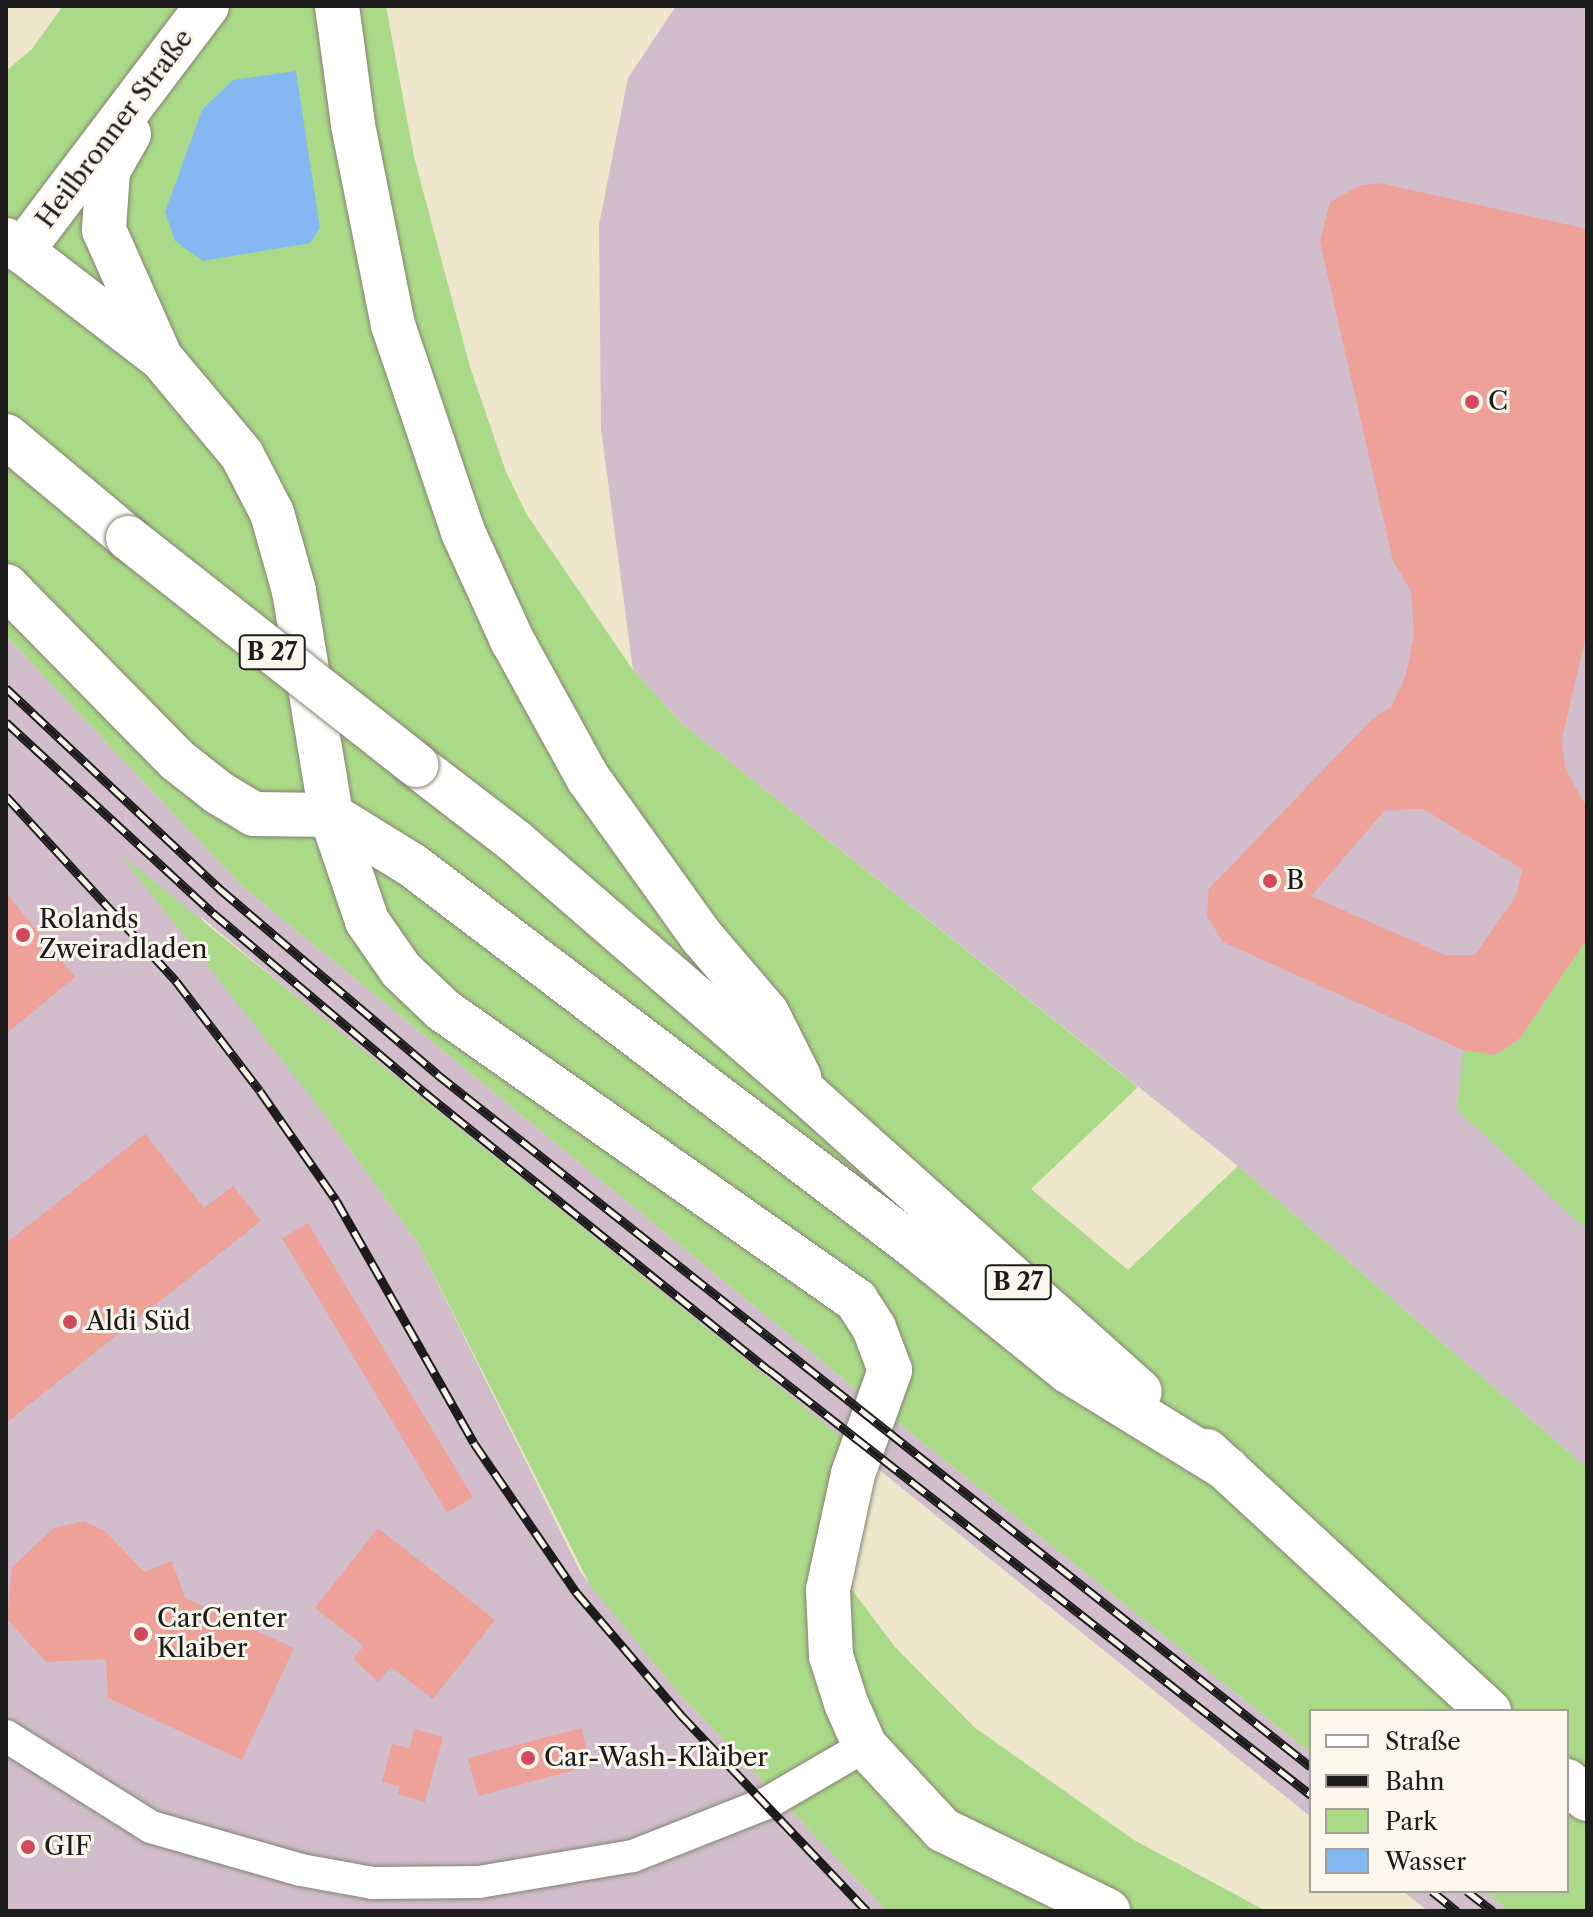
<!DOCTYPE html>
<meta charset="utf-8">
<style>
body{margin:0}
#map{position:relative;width:1593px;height:1917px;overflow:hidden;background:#eee7cb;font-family:"Libre Caslon Text",serif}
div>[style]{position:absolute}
.industrial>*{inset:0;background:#d1bdcb}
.green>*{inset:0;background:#aada87}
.water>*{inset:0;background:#85b8f2}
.building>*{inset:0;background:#eda198;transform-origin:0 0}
.roads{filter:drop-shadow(0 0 2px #858274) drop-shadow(0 0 2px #858274)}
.minor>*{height:32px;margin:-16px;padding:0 16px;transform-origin:16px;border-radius:16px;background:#fff}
.secondary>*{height:44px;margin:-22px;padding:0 22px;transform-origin:22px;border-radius:22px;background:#fff}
.trunk>*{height:44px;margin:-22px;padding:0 22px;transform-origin:22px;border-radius:22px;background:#fff}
.rail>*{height:9px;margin-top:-4.5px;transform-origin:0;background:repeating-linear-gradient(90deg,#fbf7ec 0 18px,#1c1c1c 0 36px);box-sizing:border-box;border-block:2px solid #1c1c1c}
.bridges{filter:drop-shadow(0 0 2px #858274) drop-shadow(0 0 2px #858274)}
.trunk-bridge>*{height:44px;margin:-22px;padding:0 22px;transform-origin:22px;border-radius:22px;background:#fff}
.dots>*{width:22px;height:22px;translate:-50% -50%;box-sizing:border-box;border:4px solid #fbf7ec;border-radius:50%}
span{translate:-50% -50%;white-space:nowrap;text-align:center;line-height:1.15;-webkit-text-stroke:6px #fbf7ec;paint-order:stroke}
.shield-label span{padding:2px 6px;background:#fbf7ec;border:2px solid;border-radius:6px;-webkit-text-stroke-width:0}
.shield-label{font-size:24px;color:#1c1c1c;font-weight:700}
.street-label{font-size:26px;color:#1c1c1c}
.poi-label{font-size:26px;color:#1c1c1c}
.left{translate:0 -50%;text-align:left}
.frame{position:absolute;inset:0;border:8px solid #1c1c1c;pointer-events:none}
.legend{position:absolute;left:1309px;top:1709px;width:260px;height:184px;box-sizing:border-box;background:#fbf7ec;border:2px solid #a29f99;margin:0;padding:10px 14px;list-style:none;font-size:24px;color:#1c1c1c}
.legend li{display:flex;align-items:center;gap:16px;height:40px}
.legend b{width:40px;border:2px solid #a29f99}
</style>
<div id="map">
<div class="industrial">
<div style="clip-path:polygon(676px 6px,1587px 6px,1587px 1468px,1238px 1166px,681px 723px,633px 670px,601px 429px,599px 225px,628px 78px)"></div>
<div style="clip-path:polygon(6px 636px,241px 885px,857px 1390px,1311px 1753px,1311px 1817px,422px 1102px,200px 916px,325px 1115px,418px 1243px,581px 1573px,677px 1691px,887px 1911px,6px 1911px)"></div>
<div style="clip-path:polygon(1403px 1891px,1484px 1891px,1509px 1911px,1428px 1911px)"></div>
</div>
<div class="green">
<div style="clip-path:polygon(63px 6px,386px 6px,414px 157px,470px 367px,506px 472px,527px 515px,633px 670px,681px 723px,1138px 1087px,1031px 1189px,1128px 1270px,1238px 1166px,1587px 1468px,1587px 1911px,1509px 1911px,1484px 1891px,1567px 1891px,1567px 1711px,1311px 1711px,1311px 1753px,857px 1390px,241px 885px,6px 636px,6px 71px,32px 49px)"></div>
<div style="clip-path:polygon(120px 854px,866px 1457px,852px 1590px,895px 1647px,974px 1727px,1134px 1840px,1266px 1911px,887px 1911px,677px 1691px,590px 1585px,418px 1243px,325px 1115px)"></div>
<div style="clip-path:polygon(1587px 939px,1587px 1226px,1585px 1228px,1457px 1110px,1463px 1050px,1495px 1055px,1519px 1040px)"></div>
</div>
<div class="water">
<div style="clip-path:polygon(296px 71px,320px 228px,310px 243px,203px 261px,175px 241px,165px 212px,202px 110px,233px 80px)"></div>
</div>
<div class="building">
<div style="clip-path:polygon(evenodd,1379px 183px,1587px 229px,1587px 632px,1562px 738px,1565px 768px,1587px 808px,1587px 939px,1519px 1039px,1495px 1055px,1463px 1050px,1223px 942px,1207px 916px,1209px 889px,1372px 719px,1391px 707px,1406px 675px,1414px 634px,1411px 591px,1393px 561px,1320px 242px,1330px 202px,1359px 186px,1379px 183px,1423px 809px,1522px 869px,1516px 896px,1475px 955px,1445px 955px,1311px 896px,1385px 810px,1423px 809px)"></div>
<div style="clip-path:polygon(6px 893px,75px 977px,6px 1034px)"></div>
<div style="clip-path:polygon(145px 1134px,204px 1208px,233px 1186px,261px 1221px,6px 1423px,6px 1243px)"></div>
<div style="left:308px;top:1223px;width:320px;height:30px;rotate:59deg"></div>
<div style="clip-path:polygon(84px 1521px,105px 1531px,144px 1572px,172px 1561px,185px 1598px,294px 1648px,242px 1760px,108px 1698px,106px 1659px,46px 1662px,7px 1619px,12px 1567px,54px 1528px)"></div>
<div style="clip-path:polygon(378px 1528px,495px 1620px,433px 1699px,391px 1667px,378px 1682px,353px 1658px,364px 1646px,315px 1608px)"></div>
<div style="left:581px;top:1728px;width:39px;height:117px;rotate:75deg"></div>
<div style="clip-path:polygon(415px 1729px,443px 1737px,425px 1802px,398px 1794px,400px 1787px,382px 1782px,392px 1744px,409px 1748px)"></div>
</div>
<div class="roads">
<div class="minor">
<div style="left:6px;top:1736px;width:171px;rotate:32.1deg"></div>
<div style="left:151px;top:1827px;width:156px;rotate:16deg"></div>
<div style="left:301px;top:1870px;width:73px;rotate:10.2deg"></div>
<div style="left:373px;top:1883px;width:106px;rotate:-0.5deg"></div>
<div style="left:479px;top:1882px;width:156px;rotate:-9.6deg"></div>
<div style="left:633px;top:1856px;width:144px;rotate:-21.6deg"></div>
<div style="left:767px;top:1803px;width:113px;rotate:-30.2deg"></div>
</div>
<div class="secondary">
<div style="left:207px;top:6px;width:307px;rotate:127.1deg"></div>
<div style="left:22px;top:251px;width:175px;rotate:37.6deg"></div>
<div style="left:161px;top:358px;width:126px;rotate:50.1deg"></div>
<div style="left:242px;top:455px;width:65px;rotate:62.7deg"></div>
<div style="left:272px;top:513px;width:81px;rotate:74.2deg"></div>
<div style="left:294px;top:591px;width:227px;rotate:80.6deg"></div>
<div style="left:331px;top:815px;width:112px;rotate:71.2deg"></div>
<div style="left:367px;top:921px;width:60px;rotate:55.2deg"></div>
<div style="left:401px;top:970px;width:58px;rotate:43.6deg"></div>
<div style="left:443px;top:1010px;width:505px;rotate:35.08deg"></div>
<div style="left:856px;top:1300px;width:33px;rotate:57deg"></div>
<div style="left:874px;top:1328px;width:45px;rotate:69.1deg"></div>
<div style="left:890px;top:1370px;width:110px;rotate:109.6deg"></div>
<div style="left:853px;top:1474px;width:119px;rotate:102.2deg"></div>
<div style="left:828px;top:1590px;width:66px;rotate:87.4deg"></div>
<div style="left:831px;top:1656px;width:49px;rotate:72.3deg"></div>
<div style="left:846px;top:1703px;width:47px;rotate:66.2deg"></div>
<div style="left:865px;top:1746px;width:115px;rotate:47.1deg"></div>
<div style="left:943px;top:1830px;width:184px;rotate:26.1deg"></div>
<div style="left:129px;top:134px;width:43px;rotate:119.6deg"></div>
<div style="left:108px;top:171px;width:59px;rotate:93.9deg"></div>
<div style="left:104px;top:230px;width:133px;rotate:66.1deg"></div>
</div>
<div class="trunk">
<div style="left:337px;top:6px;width:120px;rotate:82.3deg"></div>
<div style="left:353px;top:125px;width:204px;rotate:78.7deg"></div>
<div style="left:393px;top:325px;width:219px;rotate:71.3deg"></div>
<div style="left:463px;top:532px;width:119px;rotate:65.6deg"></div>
<div style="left:512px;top:640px;width:158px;rotate:61.2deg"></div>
<div style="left:588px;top:778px;width:196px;rotate:54.4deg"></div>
<div style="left:702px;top:937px;width:100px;rotate:49.5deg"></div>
<div style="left:767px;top:1013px;width:72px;rotate:63.4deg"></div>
<div style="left:6px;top:240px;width:19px;rotate:35deg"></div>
<div style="left:6px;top:436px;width:159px;rotate:39.9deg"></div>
<div style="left:6px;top:586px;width:244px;rotate:45.5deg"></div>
<div style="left:177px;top:760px;width:53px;rotate:38.2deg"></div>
<div style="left:219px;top:793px;width:41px;rotate:31deg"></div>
<div style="left:254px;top:814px;width:77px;rotate:0.7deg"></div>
<div style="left:331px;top:815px;width:95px;rotate:31.7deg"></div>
<div style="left:412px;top:865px;width:632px;rotate:37.21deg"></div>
<div style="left:915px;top:1247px;width:197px;rotate:39deg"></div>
<div style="left:1068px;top:1371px;width:187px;rotate:31.6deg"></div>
<div style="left:416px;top:765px;width:126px;rotate:37.6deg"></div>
<div style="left:516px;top:842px;width:386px;rotate:40.9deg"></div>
<div style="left:808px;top:1095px;width:445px;rotate:41.8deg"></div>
<div style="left:1207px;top:1451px;width:384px;rotate:42.7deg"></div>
<div style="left:1567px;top:1781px;width:27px;rotate:42deg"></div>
</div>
</div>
<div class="rail">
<div style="left:6px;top:688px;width:294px;rotate:43.2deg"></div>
<div style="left:220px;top:889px;width:285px;rotate:40.4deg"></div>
<div style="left:437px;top:1074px;width:1115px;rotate:38.41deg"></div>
<div style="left:6px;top:722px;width:282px;rotate:42.7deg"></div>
<div style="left:213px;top:913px;width:277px;rotate:40.3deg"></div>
<div style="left:424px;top:1092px;width:443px;rotate:38.9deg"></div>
<div style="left:769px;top:1370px;width:689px;rotate:38.1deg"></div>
<div style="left:6px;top:796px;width:251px;rotate:47.4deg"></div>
<div style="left:176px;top:981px;width:138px;rotate:52.6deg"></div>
<div style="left:260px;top:1091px;width:133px;rotate:55.1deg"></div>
<div style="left:336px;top:1200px;width:279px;rotate:60.4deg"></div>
<div style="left:474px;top:1443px;width:181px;rotate:55.6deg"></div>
<div style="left:576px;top:1592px;width:162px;rotate:49.5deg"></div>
<div style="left:681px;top:1715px;width:270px;rotate:46.5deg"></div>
<div style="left:1432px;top:1891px;width:32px;rotate:39deg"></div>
<div style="left:1467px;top:1891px;width:33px;rotate:38deg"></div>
</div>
<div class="bridges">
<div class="trunk-bridge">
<div style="left:128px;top:538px;width:367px;rotate:38.2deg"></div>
</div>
</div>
<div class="dots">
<div style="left:1472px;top:402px;background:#d1495b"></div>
<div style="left:1270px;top:881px;background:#d1495b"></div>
<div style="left:23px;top:935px;background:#d1495b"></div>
<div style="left:70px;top:1322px;background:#d1495b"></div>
<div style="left:141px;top:1634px;background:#d1495b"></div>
<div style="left:528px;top:1758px;background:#d1495b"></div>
<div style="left:28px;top:1847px;background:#d1495b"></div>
</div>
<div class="shield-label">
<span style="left:272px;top:652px">B 27</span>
<span style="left:1018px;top:1282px">B 27</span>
</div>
<div class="street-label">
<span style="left:115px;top:129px;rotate:-53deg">Heilbronner Straße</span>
</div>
<div class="poi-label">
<span class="left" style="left:1488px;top:402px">C</span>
<span class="left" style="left:1286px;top:881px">B</span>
<span class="left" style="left:39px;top:935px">Rolands<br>Zweiradladen</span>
<span class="left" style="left:86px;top:1322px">Aldi Süd</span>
<span class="left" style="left:157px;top:1634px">CarCenter<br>Klaiber</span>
<span class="left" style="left:544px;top:1758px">Car-Wash-Klaiber</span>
<span class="left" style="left:44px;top:1847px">GIF</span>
</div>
<div class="frame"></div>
<ul class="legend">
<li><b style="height:10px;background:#fff"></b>Straße</li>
<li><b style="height:10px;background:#1c1c1c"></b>Bahn</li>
<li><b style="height:22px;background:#aada87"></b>Park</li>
<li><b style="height:22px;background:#85b8f2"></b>Wasser</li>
</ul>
</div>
